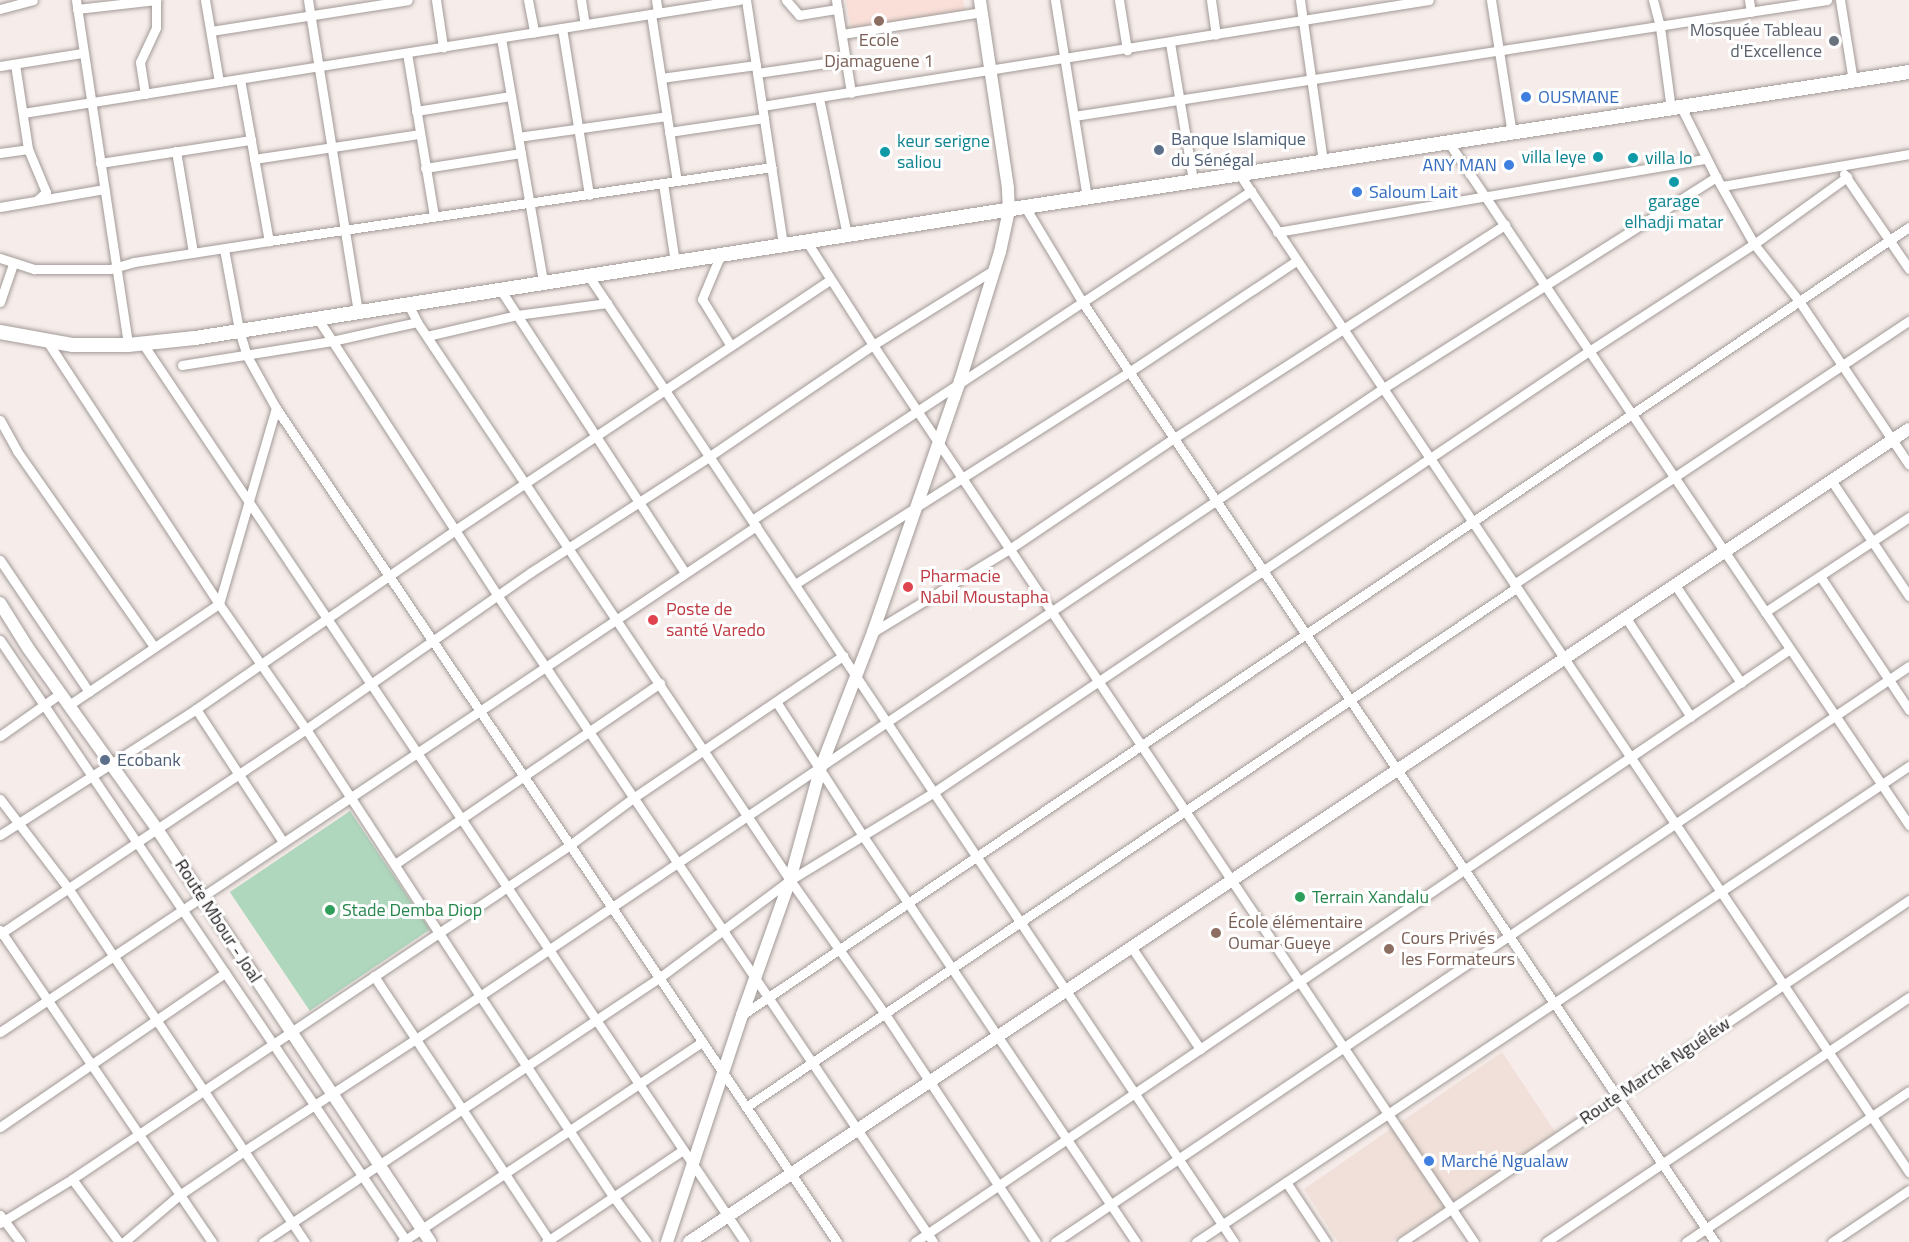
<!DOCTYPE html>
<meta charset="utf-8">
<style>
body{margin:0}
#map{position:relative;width:1909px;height:1242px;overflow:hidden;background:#f6edea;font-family:"Titillium Web",sans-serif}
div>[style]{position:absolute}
.built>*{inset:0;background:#f0e0d9}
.education>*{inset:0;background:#f9dfd8}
.green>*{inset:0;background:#afd7bd;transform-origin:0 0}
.roads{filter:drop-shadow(0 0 2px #a29a97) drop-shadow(0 0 2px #a29a97)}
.minor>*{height:9px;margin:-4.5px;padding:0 4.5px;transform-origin:4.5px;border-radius:4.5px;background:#fff}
.major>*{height:12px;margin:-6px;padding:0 6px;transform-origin:6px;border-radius:6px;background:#fff}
.highway>*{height:14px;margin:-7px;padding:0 7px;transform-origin:7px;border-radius:7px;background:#fff}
.dots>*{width:16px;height:16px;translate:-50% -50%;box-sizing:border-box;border:3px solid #fff;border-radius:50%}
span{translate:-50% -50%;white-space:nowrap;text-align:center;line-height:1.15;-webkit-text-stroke:6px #fff;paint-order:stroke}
.worship-label{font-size:18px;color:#5b616d}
.right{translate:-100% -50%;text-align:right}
.education-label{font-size:18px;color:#785e54}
.left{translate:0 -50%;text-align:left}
.shop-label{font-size:18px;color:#366cbe}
.service-label{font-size:18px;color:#4e5e75}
.culture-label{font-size:18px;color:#0d838f}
.health-label{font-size:18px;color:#be3a42}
.leisure-label{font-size:18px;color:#27864d}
.street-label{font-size:18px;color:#211e1d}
</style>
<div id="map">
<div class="built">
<div style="clip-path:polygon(1502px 1052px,1556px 1133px,1392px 1242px,1338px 1242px,1304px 1189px)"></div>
</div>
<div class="education">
<div style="clip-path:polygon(846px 0,963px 0,966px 13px,851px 29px)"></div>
</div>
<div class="green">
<div style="left:350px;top:811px;width:143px;height:145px;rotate:56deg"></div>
</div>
<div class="roads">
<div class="minor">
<div style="left:76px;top:0;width:349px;rotate:81.4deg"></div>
<div style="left:205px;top:0;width:83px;rotate:80.3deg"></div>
<div style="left:308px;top:0;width:315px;rotate:80.9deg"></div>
<div style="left:436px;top:0;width:48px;rotate:81.5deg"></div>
<div style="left:528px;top:0;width:33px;rotate:79deg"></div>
<div style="left:581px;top:0;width:24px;rotate:81deg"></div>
<div style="left:656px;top:0;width:13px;rotate:81deg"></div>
<div style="left:746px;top:0;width:249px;rotate:81.4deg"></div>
<div style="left:786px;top:0;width:20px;rotate:49deg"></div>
<div style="left:799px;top:15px;width:39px;rotate:-9deg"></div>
<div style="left:836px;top:0;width:94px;rotate:80.8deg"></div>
<div style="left:1055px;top:0;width:201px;rotate:80.8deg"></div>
<div style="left:1119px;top:0;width:51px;rotate:80.9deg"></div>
<div style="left:1211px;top:0;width:35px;rotate:82deg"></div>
<div style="left:1300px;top:0;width:164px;rotate:81.9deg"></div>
<div style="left:1491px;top:0;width:136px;rotate:81.1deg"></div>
<div style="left:1653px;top:0;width:28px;rotate:75deg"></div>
<div style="left:1660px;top:27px;width:83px;rotate:82.4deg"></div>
<div style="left:1749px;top:0;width:12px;rotate:81deg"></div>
<div style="left:1840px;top:0;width:82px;rotate:80.9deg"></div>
<div style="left:0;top:9px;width:34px;rotate:-15deg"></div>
<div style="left:77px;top:9px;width:80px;rotate:-6.5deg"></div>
<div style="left:651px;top:14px;width:169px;rotate:81.2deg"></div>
<div style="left:562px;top:28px;width:169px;rotate:80.8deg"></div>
<div style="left:211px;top:31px;width:199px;rotate:-8.9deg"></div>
<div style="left:842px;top:34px;width:142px;rotate:-8.9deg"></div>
<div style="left:501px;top:38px;width:248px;rotate:80.2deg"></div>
<div style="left:1170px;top:43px;width:140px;rotate:80.5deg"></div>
<div style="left:407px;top:53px;width:165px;rotate:80.6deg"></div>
<div style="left:15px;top:64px;width:86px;rotate:81.3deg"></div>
<div style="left:28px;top:149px;width:47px;rotate:67.3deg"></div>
<div style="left:46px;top:192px;width:12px;rotate:138deg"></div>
<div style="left:0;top:66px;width:83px;rotate:-9deg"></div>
<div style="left:757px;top:73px;width:90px;rotate:-8.3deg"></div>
<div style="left:661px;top:78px;width:96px;rotate:-7.8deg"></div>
<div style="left:240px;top:79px;width:165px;rotate:79.9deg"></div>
<div style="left:145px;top:94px;width:32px;rotate:-99deg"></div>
<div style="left:140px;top:62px;width:38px;rotate:-65deg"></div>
<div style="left:156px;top:27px;width:27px;rotate:-90deg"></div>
<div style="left:819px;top:98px;width:141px;rotate:78.5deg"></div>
<div style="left:762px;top:106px;width:675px;rotate:-9.03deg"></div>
<div style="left:1681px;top:107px;width:78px;rotate:63.4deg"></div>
<div style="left:1716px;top:177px;width:77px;rotate:60.4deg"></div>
<div style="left:1754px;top:244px;width:73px;rotate:51.7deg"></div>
<div style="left:1799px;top:301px;width:197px;rotate:56.1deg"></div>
<div style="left:416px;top:111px;width:96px;rotate:-9deg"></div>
<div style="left:23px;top:113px;width:725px;rotate:-8.97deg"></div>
<div style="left:1074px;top:116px;width:762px;rotate:-8.76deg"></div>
<div style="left:669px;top:132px;width:96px;rotate:-8.4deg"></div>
<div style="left:518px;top:137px;width:150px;rotate:-8deg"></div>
<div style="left:1449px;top:143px;width:823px;rotate:56deg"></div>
<div style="left:176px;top:151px;width:103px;rotate:80.5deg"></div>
<div style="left:0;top:153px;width:28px;rotate:-8deg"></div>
<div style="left:254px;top:159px;width:168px;rotate:-8.6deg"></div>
<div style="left:100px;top:163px;width:153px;rotate:-8.7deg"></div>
<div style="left:425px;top:168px;width:97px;rotate:-8.9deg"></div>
<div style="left:1844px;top:174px;width:115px;rotate:55.6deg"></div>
<div style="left:1240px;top:175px;width:1201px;rotate:56.14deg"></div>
<div style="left:663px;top:183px;width:80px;rotate:81.4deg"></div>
<div style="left:1722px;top:186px;width:190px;rotate:-9.7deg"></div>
<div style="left:0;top:207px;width:106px;rotate:-9.8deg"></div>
<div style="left:1025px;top:207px;width:112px;rotate:58.9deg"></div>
<div style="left:1083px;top:303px;width:1132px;rotate:56.06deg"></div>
<div style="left:1277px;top:232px;width:435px;rotate:-9.7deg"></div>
<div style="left:807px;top:242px;width:122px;rotate:57.3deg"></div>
<div style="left:873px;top:345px;width:1080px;rotate:56.18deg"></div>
<div style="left:224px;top:249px;width:82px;rotate:79.5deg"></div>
<div style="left:239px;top:330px;width:27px;rotate:73deg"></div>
<div style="left:247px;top:356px;width:60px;rotate:60.9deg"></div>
<div style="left:276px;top:408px;width:1005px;rotate:56.07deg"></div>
<div style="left:720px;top:256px;width:47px;rotate:112.7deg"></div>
<div style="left:702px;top:299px;width:55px;rotate:58.3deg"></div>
<div style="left:0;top:258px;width:36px;rotate:18deg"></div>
<div style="left:34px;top:269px;width:76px"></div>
<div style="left:110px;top:269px;width:25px;rotate:-16deg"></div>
<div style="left:134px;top:262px;width:137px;rotate:-8.8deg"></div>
<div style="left:269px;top:241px;width:508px;rotate:-8.37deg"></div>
<div style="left:588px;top:275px;width:1163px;rotate:56.26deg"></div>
<div style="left:500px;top:289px;width:339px;rotate:56.9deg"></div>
<div style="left:0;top:302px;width:40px;rotate:-71.1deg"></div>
<div style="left:408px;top:304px;width:20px;rotate:63deg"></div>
<div style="left:417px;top:322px;width:671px;rotate:56.24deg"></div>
<div style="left:790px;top:880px;width:164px;rotate:54.7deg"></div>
<div style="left:885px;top:1014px;width:273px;rotate:56.5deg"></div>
<div style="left:318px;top:319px;width:329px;rotate:57deg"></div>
<div style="left:497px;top:595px;width:780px;rotate:56.02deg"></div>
<div style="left:427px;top:336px;width:92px;rotate:-13.1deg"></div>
<div style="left:517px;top:315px;width:91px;rotate:-7.6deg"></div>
<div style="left:47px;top:341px;width:314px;rotate:56.8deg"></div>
<div style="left:219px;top:604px;width:152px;rotate:55.2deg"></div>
<div style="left:306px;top:729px;width:319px;rotate:56.9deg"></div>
<div style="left:480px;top:996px;width:240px;rotate:56.4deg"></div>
<div style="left:613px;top:1196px;width:57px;rotate:53.5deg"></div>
<div style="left:143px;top:344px;width:1081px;rotate:56.16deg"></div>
<div style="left:182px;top:365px;width:152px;rotate:-9.1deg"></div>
<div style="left:332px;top:341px;width:87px;rotate:-12.6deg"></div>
<div style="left:0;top:420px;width:35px;rotate:61deg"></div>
<div style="left:17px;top:451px;width:239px;rotate:55deg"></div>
<div style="left:1831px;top:480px;width:140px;rotate:56.1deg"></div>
<div style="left:752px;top:520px;width:598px;rotate:-33.4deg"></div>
<div style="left:0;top:560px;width:159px;rotate:56deg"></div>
<div style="left:1820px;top:576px;width:161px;rotate:56.4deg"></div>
<div style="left:795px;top:584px;width:396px;rotate:-32.4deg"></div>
<div style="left:1129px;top:372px;width:201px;rotate:-33.6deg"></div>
<div style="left:1514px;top:584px;width:475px;rotate:-33.7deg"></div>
<div style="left:1675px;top:585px;width:118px;rotate:56deg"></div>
<div style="left:1765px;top:612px;width:173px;rotate:-33.4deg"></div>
<div style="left:1626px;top:618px;width:118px;rotate:56.7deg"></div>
<div style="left:873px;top:632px;width:162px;rotate:-31.3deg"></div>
<div style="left:1011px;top:548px;width:197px;rotate:-34deg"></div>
<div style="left:1174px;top:438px;width:394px;rotate:-32.8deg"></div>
<div style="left:0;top:640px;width:727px;rotate:55.94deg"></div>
<div style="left:777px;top:703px;width:158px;rotate:57.1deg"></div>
<div style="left:863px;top:836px;width:489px;rotate:56.1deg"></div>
<div style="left:69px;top:705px;width:181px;rotate:-34deg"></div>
<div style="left:219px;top:604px;width:204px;rotate:-73.8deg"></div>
<div style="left:196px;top:709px;width:159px;rotate:56.8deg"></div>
<div style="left:0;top:736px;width:75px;rotate:-35.2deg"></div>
<div style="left:0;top:799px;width:112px;rotate:52.6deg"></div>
<div style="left:68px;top:888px;width:426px;rotate:56.2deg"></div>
<div style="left:0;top:835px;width:233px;rotate:-32.7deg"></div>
<div style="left:196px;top:709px;width:315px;rotate:-34.6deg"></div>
<div style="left:455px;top:530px;width:451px;rotate:-33.7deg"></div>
<div style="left:395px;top:864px;width:321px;rotate:-34.3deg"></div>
<div style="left:0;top:930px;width:377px;rotate:55.8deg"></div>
<div style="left:0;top:934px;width:368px;rotate:-33.8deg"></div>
<div style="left:306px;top:729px;width:274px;rotate:-34.9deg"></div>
<div style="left:531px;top:572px;width:213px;rotate:-32.9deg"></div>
<div style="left:710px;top:456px;width:197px;rotate:-34.3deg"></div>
<div style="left:873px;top:345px;width:144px;rotate:-31.9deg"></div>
<div style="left:1132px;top:948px;width:122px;rotate:56deg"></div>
<div style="left:374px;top:976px;width:319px;rotate:56.5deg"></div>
<div style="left:742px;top:1015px;width:1408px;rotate:-34.03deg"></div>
<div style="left:0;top:1032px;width:910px;rotate:-33.79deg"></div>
<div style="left:746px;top:1107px;width:929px;rotate:-33.98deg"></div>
<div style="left:0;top:1127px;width:273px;rotate:-34.4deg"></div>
<div style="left:72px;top:1179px;width:79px;rotate:53.3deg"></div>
<div style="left:1286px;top:1182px;width:72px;rotate:56.3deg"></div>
<div style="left:0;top:1215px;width:34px;rotate:53deg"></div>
<div style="left:0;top:1223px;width:84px;rotate:-31.4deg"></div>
<div style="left:72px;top:1179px;width:600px;rotate:-33.85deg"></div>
<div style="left:570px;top:845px;width:79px;rotate:-36.7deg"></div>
<div style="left:633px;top:798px;width:254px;rotate:-34.1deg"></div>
<div style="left:124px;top:1242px;width:71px;rotate:-40.4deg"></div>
<div style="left:178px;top:1196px;width:80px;rotate:-34.3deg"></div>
<div style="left:244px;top:1151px;width:205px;rotate:-33.1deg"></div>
<div style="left:416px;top:1039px;width:1164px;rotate:-33.94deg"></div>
<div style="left:1382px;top:389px;width:396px;rotate:-32.4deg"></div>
<div style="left:263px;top:1242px;width:476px;rotate:-33.7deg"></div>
<div style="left:659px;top:978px;width:164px;rotate:-36.8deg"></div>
<div style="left:790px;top:880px;width:169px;rotate:-31.4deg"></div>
<div style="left:934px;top:792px;width:790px;rotate:-33.95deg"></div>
<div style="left:1589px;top:351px;width:197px;rotate:-33deg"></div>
<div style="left:1754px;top:244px;width:115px;rotate:-35.8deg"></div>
<div style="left:402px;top:1242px;width:361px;rotate:-33.7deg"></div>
<div style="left:546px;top:1242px;width:165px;rotate:-33.9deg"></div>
<div style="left:915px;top:1242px;width:1057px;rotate:-34.13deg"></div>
<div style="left:1055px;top:1242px;width:1030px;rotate:-34deg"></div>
<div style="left:1196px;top:1242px;width:857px;rotate:-33.73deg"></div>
<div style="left:1402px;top:1242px;width:612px;rotate:-34deg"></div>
<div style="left:1546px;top:1242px;width:438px;rotate:-34deg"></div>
<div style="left:1686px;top:1242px;width:269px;rotate:-34.1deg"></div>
<div style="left:1832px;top:1242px;width:93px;rotate:-34deg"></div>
</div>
<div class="major">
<div style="left:0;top:603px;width:53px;rotate:58.1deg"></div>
<div style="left:28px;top:648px;width:222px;rotate:54.5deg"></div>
<div style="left:157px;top:829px;width:495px;rotate:56.5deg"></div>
<div style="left:667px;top:1242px;width:239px;rotate:-71.7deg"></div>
<div style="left:742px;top:1015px;width:143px;rotate:-70.4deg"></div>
<div style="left:790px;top:880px;width:117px;rotate:-74.7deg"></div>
<div style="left:821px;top:767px;width:145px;rotate:-68.9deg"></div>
<div style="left:873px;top:632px;width:266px;rotate:-70.9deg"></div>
<div style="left:960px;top:381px;width:135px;rotate:-72.8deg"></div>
<div style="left:1000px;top:252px;width:43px;rotate:-77.9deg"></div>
<div style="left:1009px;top:210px;width:22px;rotate:-93deg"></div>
<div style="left:1008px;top:188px;width:190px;rotate:-98.5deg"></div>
<div style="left:689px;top:1242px;width:1466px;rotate:-33.68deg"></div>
</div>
<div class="highway">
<div style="left:0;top:332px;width:73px;rotate:10.2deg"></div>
<div style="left:72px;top:345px;width:56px"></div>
<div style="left:128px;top:345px;width:67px;rotate:-6deg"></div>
<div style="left:195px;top:338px;width:840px;rotate:-8.97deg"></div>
<div style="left:1025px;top:207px;width:894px;rotate:-8.68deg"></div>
</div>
</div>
<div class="dots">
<div style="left:879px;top:21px;background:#8d6e63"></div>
<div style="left:1834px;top:41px;background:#6b7280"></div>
<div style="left:1526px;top:97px;background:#3f7fe0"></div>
<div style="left:1159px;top:150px;background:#5c6f8a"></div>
<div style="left:885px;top:152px;background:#0f9aa8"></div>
<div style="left:1598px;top:157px;background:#0f9aa8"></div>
<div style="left:1633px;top:158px;background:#0f9aa8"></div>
<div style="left:1509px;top:165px;background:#3f7fe0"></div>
<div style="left:1674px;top:182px;background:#0f9aa8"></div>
<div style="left:1357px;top:192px;background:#3f7fe0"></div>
<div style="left:908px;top:587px;background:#e0444e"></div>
<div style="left:653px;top:620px;background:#e0444e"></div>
<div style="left:105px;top:760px;background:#5c6f8a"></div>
<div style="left:1300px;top:897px;background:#2e9e5b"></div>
<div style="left:330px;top:910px;background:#2e9e5b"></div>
<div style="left:1216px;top:933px;background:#8d6e63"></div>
<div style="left:1389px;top:949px;background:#8d6e63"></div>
<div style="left:1429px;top:1161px;background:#3f7fe0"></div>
</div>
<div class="worship-label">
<span class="right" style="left:1822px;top:41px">Mosquée Tableau<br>d'Excellence</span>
</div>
<div class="education-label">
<span style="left:879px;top:51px">Ecole<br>Djamaguene 1</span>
<span class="left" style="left:1228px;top:933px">École élémentaire<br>Oumar Gueye</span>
<span class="left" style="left:1401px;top:949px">Cours Privés<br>les Formateurs</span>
</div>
<div class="shop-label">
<span class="left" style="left:1538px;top:97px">OUSMANE</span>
<span class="right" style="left:1497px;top:165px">ANY MAN</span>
<span class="left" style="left:1369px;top:192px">Saloum Lait</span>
<span class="left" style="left:1441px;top:1161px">Marché Ngualaw</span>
</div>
<div class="service-label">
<span class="left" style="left:1171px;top:150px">Banque Islamique<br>du Sénégal</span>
<span class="left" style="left:117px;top:760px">Ecobank</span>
</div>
<div class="culture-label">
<span class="left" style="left:897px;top:152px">keur serigne<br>saliou</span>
<span class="right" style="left:1586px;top:157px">villa leye</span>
<span class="left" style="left:1645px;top:158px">villa lo</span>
<span style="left:1674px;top:212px">garage<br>elhadji matar</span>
</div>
<div class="health-label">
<span class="left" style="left:920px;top:587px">Pharmacie<br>Nabil Moustapha</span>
<span class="left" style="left:666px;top:620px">Poste de<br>santé Varedo</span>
</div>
<div class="leisure-label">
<span class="left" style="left:1312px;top:897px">Terrain Xandalu</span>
<span class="left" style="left:342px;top:910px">Stade Demba Diop</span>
</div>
<div class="street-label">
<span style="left:218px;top:921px;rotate:57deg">Route Mbour - Joal</span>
<span style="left:1655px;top:1071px;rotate:-34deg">Route Marché Nguéléw</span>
</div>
</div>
